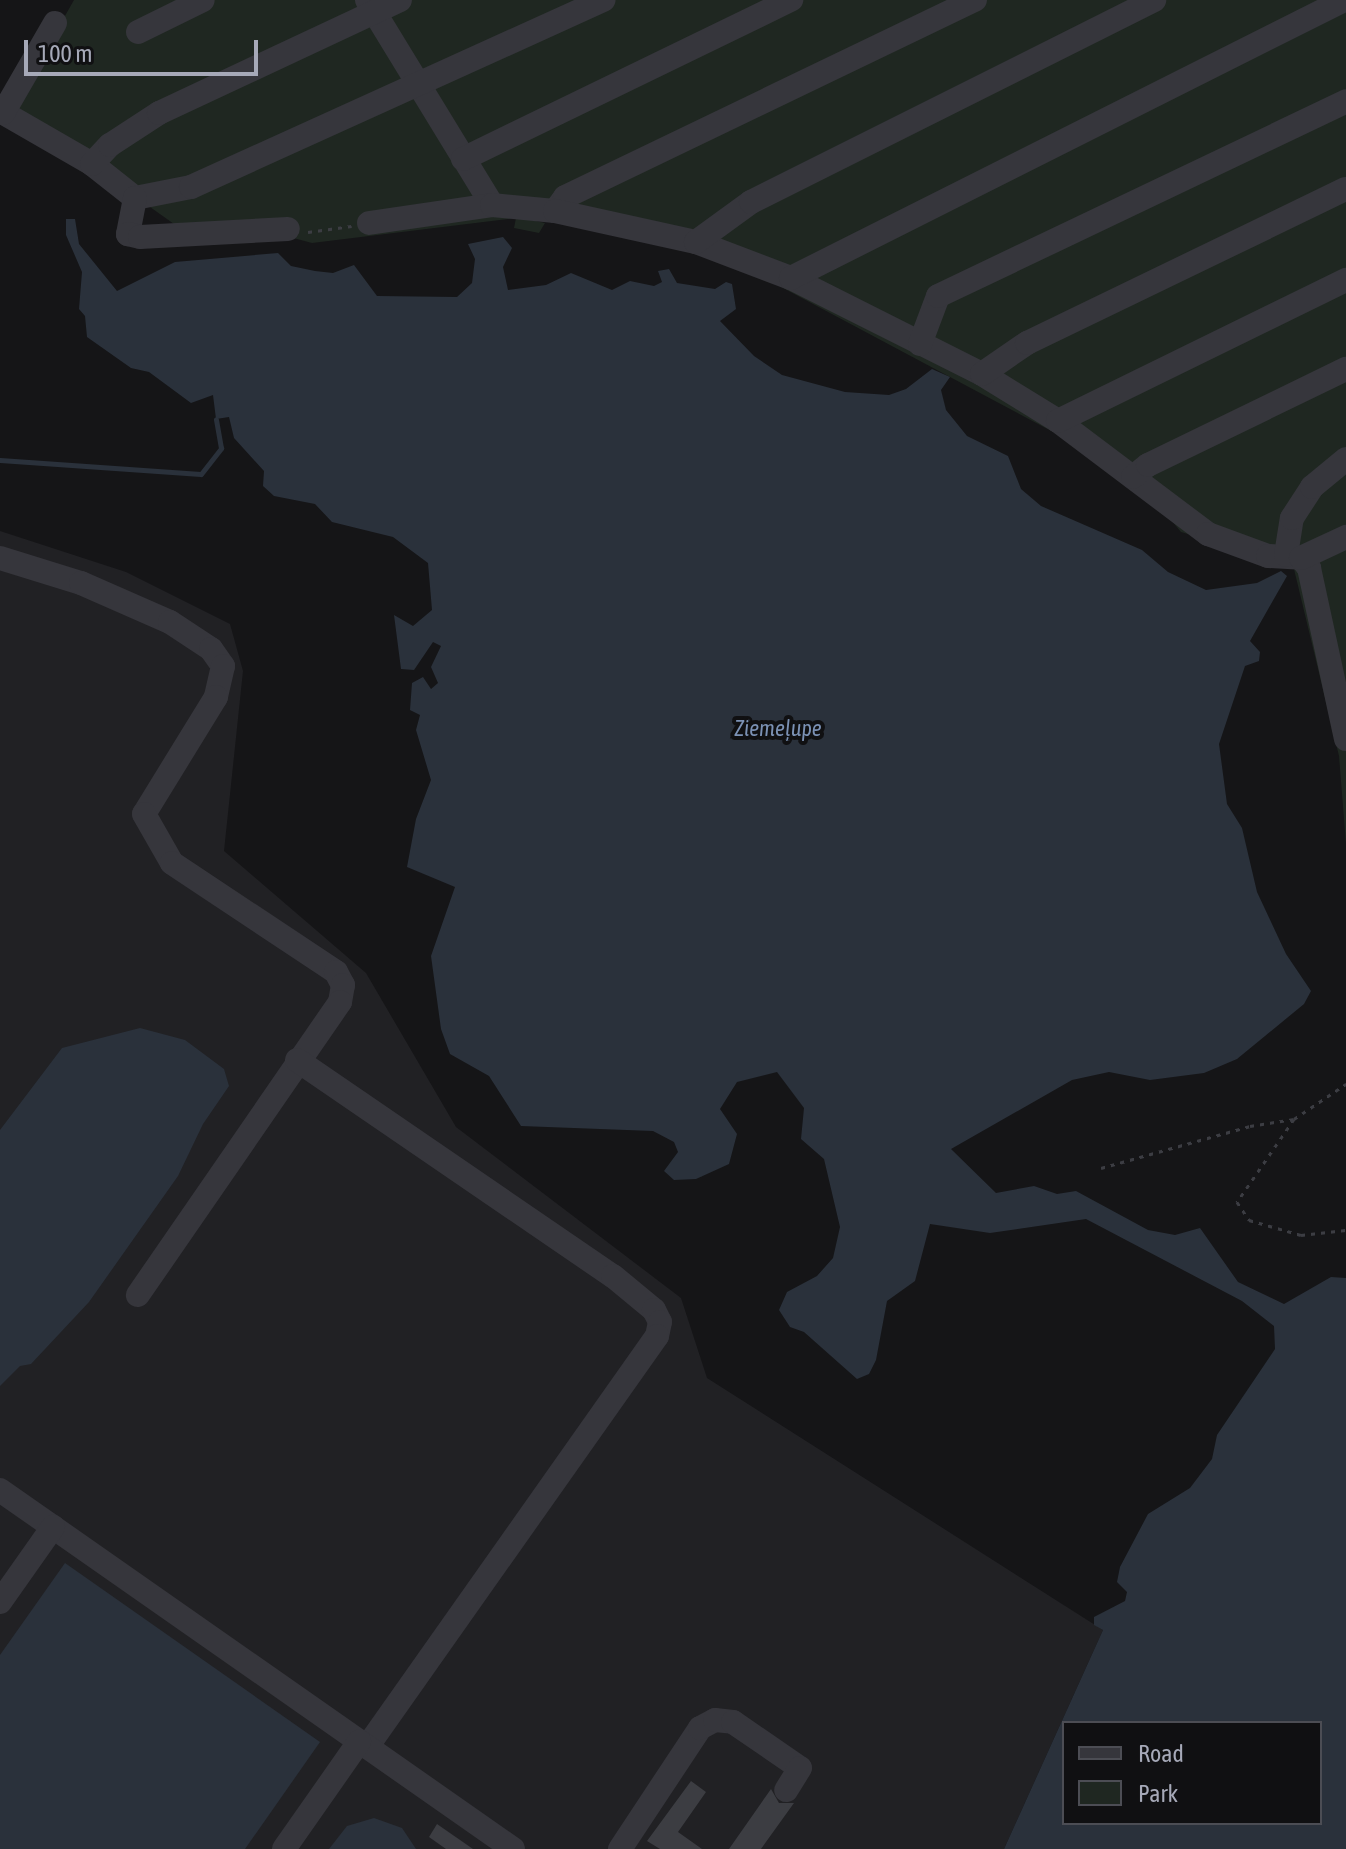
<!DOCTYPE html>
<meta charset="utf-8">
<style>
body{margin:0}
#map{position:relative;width:1346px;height:1849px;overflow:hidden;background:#151517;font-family:"Asap Condensed",sans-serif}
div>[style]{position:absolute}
.built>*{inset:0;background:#212124}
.green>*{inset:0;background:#1f2721}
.water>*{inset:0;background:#2a313b}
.stream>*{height:5px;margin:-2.5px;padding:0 2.5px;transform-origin:2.5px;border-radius:2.5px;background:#2a313b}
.building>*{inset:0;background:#3c3d42}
.path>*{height:3px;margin-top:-1.5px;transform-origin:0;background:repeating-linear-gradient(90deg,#3c3d43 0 4px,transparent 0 10px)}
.minor>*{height:24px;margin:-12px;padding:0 12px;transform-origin:12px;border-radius:12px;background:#36363c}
span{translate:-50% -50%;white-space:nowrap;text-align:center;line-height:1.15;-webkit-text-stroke:8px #101012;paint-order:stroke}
.water-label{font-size:22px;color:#7b91b4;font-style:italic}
.legend{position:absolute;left:1062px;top:1721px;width:260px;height:104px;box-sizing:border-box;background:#101012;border:2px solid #4c4d54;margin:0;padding:10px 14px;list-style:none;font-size:24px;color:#a6a9b8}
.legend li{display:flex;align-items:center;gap:16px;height:40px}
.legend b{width:40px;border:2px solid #4c4d54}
.scale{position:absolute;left:24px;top:40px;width:234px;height:36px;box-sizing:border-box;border:4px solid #a6a9b8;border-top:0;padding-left:10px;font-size:24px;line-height:28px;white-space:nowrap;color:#a6a9b8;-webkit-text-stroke:6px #101012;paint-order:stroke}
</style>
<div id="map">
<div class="built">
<div style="clip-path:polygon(0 531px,126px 572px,230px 624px,243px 671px,224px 851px,366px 973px,456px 1127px,681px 1298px,707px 1378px,1103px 1630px,1004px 1849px,0 1849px)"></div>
</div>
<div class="green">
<div style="clip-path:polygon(74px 0,1346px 0,1346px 844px,1339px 756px,1293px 565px,1181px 532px,1134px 475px,721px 255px,553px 213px,522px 218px,545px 223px,539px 233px,514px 228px,516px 218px,312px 243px,241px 224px,181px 229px,12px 109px)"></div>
</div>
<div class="water">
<div style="clip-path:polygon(evenodd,66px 219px,75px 219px,79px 244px,117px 291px,175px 262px,278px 253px,291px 266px,315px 271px,333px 273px,354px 265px,377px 296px,457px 297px,472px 283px,475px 259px,468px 244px,503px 237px,512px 248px,503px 267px,508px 290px,546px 285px,571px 273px,612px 290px,630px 281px,654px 286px,662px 282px,658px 271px,669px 269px,677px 283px,715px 289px,726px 282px,732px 284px,736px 309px,720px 321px,754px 356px,782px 375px,845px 392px,889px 395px,906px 389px,932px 369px,950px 377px,941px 390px,946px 410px,967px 436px,1008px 456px,1021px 489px,1041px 506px,1142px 550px,1168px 572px,1206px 590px,1257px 583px,1281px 571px,1287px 576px,1250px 641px,1260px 652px,1259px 661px,1245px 666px,1219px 744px,1227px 804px,1242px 828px,1257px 892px,1286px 954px,1311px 991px,1304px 1004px,1237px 1059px,1204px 1073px,1150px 1080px,1109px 1072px,1072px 1080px,951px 1149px,996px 1193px,1034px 1186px,1057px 1194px,1076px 1191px,1148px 1230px,1175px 1235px,1200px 1228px,1238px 1282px,1284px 1304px,1331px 1277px,1346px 1278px,1346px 1849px,1004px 1849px,1103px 1630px,1094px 1625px,1094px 1617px,1125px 1601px,1127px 1592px,1117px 1582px,1120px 1567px,1148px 1514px,1190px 1488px,1212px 1459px,1217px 1435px,1275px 1349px,1274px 1326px,1242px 1301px,1086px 1219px,990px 1233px,930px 1224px,915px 1281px,887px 1301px,876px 1360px,869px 1374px,857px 1379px,804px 1332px,790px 1327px,779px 1310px,787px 1292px,817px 1276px,833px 1258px,840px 1227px,824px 1159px,801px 1139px,804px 1108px,777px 1072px,737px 1082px,720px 1109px,737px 1134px,729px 1164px,696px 1179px,674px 1180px,664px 1171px,678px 1152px,674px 1142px,653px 1131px,521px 1126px,489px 1076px,450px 1054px,441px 1029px,431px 956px,455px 887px,407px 867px,416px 819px,431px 780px,416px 730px,420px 715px,410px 710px,412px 683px,423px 677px,431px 689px,438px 683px,431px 667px,441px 646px,433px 642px,414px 670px,401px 669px,394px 615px,413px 626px,432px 610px,428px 563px,393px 537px,332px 522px,315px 504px,274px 496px,263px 486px,264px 471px,234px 438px,229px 417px,216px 419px,213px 395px,191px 403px,149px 372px,131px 368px,87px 337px,85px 316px,79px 309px,82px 272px,66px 235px,66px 219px,1064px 1723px,1320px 1723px,1320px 1823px,1064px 1823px,1064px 1723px)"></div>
<div style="clip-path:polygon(140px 1028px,185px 1040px,224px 1069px,229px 1086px,203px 1124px,178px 1176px,89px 1302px,31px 1364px,20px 1366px,0 1386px,0 1130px,62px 1048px)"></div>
<div style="clip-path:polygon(65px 1563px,320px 1742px,245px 1849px,0 1849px,0 1655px)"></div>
<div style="clip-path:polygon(374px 1818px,402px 1828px,416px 1849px,329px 1849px,347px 1826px)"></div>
</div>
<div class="stream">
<div style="left:0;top:460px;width:201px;rotate:4deg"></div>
<div style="left:201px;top:474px;width:33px;rotate:-52deg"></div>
<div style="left:221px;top:448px;width:29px;rotate:-100deg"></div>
</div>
<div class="building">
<div style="clip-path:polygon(691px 1781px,706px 1792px,678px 1832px,702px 1849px,660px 1849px,647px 1841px)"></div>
<div style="clip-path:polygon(771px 1789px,779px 1803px,794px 1803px,761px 1849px,729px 1849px)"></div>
<div style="clip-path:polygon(437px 1824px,473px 1849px,446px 1849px,429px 1837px)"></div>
</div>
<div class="path">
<div style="left:308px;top:232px;width:44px;rotate:-7.8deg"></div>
<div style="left:1294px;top:1119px;width:101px;rotate:124.5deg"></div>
<div style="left:1237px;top:1202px;width:22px;rotate:56deg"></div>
<div style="left:1249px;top:1220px;width:54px;rotate:16.1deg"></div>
<div style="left:1301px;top:1235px;width:45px;rotate:-6.3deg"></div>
<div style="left:1101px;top:1168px;width:155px;rotate:-15.7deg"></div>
<div style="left:1250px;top:1126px;width:45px;rotate:-9deg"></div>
<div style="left:1294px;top:1119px;width:63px;rotate:-33.9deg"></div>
</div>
<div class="minor">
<div style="left:367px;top:0;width:240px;rotate:58.6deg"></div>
<div style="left:138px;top:32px;width:72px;rotate:-26.2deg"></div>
<div style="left:0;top:111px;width:106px;rotate:29.9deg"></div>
<div style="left:92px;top:164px;width:55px;rotate:38.3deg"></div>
<div style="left:135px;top:198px;width:57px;rotate:-11.1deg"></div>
<div style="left:191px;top:187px;width:453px;rotate:-24.4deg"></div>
<div style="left:3px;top:113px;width:104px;rotate:-60deg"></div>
<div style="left:463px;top:159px;width:365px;rotate:-25.9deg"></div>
<div style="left:92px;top:164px;width:26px;rotate:-47deg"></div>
<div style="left:110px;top:145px;width:59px;rotate:-33.1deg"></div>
<div style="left:159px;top:113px;width:266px;rotate:-25.1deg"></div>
<div style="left:135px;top:198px;width:37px;rotate:101deg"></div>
<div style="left:128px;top:234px;width:12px;rotate:14deg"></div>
<div style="left:140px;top:237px;width:148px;rotate:-3.1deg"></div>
<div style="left:555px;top:211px;width:17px;rotate:-54deg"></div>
<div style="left:565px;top:197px;width:455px;rotate:-25.7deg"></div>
<div style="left:369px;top:223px;width:124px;rotate:-8.3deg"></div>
<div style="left:492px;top:205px;width:63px;rotate:5.4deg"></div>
<div style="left:555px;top:211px;width:144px;rotate:12.4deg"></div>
<div style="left:696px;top:242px;width:102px;rotate:20.8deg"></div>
<div style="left:791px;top:278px;width:214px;rotate:26.7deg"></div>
<div style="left:982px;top:374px;width:89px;rotate:31.7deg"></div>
<div style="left:1058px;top:421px;width:188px;rotate:37deg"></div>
<div style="left:1208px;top:534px;width:64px;rotate:20.1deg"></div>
<div style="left:1268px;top:556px;width:33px;rotate:3deg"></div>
<div style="left:1301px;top:558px;width:13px;rotate:51deg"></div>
<div style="left:1309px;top:568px;width:175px;rotate:77.8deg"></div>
<div style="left:696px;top:242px;width:68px;rotate:-36deg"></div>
<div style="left:751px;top:202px;width:451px;rotate:-26.6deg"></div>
<div style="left:791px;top:278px;width:619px;rotate:-26.69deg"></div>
<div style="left:920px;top:344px;width:51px;rotate:-69.4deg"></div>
<div style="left:938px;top:296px;width:452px;rotate:-25.5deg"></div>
<div style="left:982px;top:374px;width:55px;rotate:-34.6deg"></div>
<div style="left:1027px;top:343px;width:354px;rotate:-25.8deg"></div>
<div style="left:1058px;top:421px;width:321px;rotate:-26.1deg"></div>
<div style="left:1133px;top:477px;width:19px;rotate:-39deg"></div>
<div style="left:1148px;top:465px;width:220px;rotate:-25.9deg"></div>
<div style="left:1286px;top:555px;width:37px;rotate:-81deg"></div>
<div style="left:1292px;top:518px;width:37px;rotate:-57deg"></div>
<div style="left:1312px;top:487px;width:44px;rotate:-39.5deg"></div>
<div style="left:0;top:558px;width:85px;rotate:17.2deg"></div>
<div style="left:81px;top:583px;width:97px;rotate:23.7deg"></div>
<div style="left:170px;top:622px;width:49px;rotate:33.4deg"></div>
<div style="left:211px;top:649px;width:21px;rotate:55deg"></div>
<div style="left:223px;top:666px;width:32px;rotate:103deg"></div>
<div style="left:216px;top:697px;width:137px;rotate:121.6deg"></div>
<div style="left:144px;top:814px;width:56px;rotate:60.3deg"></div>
<div style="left:172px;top:863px;width:197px;rotate:33.6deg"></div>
<div style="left:336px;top:972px;width:15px;rotate:62deg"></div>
<div style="left:343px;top:985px;width:17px;rotate:100deg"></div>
<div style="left:340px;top:1002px;width:356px;rotate:124.6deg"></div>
<div style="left:1301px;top:558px;width:50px;rotate:-25deg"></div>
<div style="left:297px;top:1060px;width:383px;rotate:34.4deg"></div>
<div style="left:613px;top:1276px;width:53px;rotate:39.7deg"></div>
<div style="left:654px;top:1310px;width:13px;rotate:63deg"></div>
<div style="left:660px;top:1322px;width:14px;rotate:102deg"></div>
<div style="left:657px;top:1336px;width:503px;rotate:125.21deg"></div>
<div style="left:0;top:1490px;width:626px;rotate:34.98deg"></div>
<div style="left:0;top:1602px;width:92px;rotate:-54.8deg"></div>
<div style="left:284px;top:1849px;width:131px;rotate:-55deg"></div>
<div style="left:620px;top:1849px;width:145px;rotate:-56.5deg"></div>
<div style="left:700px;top:1728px;width:17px;rotate:-28deg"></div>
<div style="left:715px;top:1720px;width:18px;rotate:6deg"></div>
<div style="left:733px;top:1722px;width:81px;rotate:34.5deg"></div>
<div style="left:800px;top:1768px;width:26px;rotate:122deg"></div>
</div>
<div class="water-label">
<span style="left:778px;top:729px">Ziemeļupe</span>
</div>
<ul class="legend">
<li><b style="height:10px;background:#36363c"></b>Road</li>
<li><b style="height:22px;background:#1f2721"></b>Park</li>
</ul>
<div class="scale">100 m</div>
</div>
